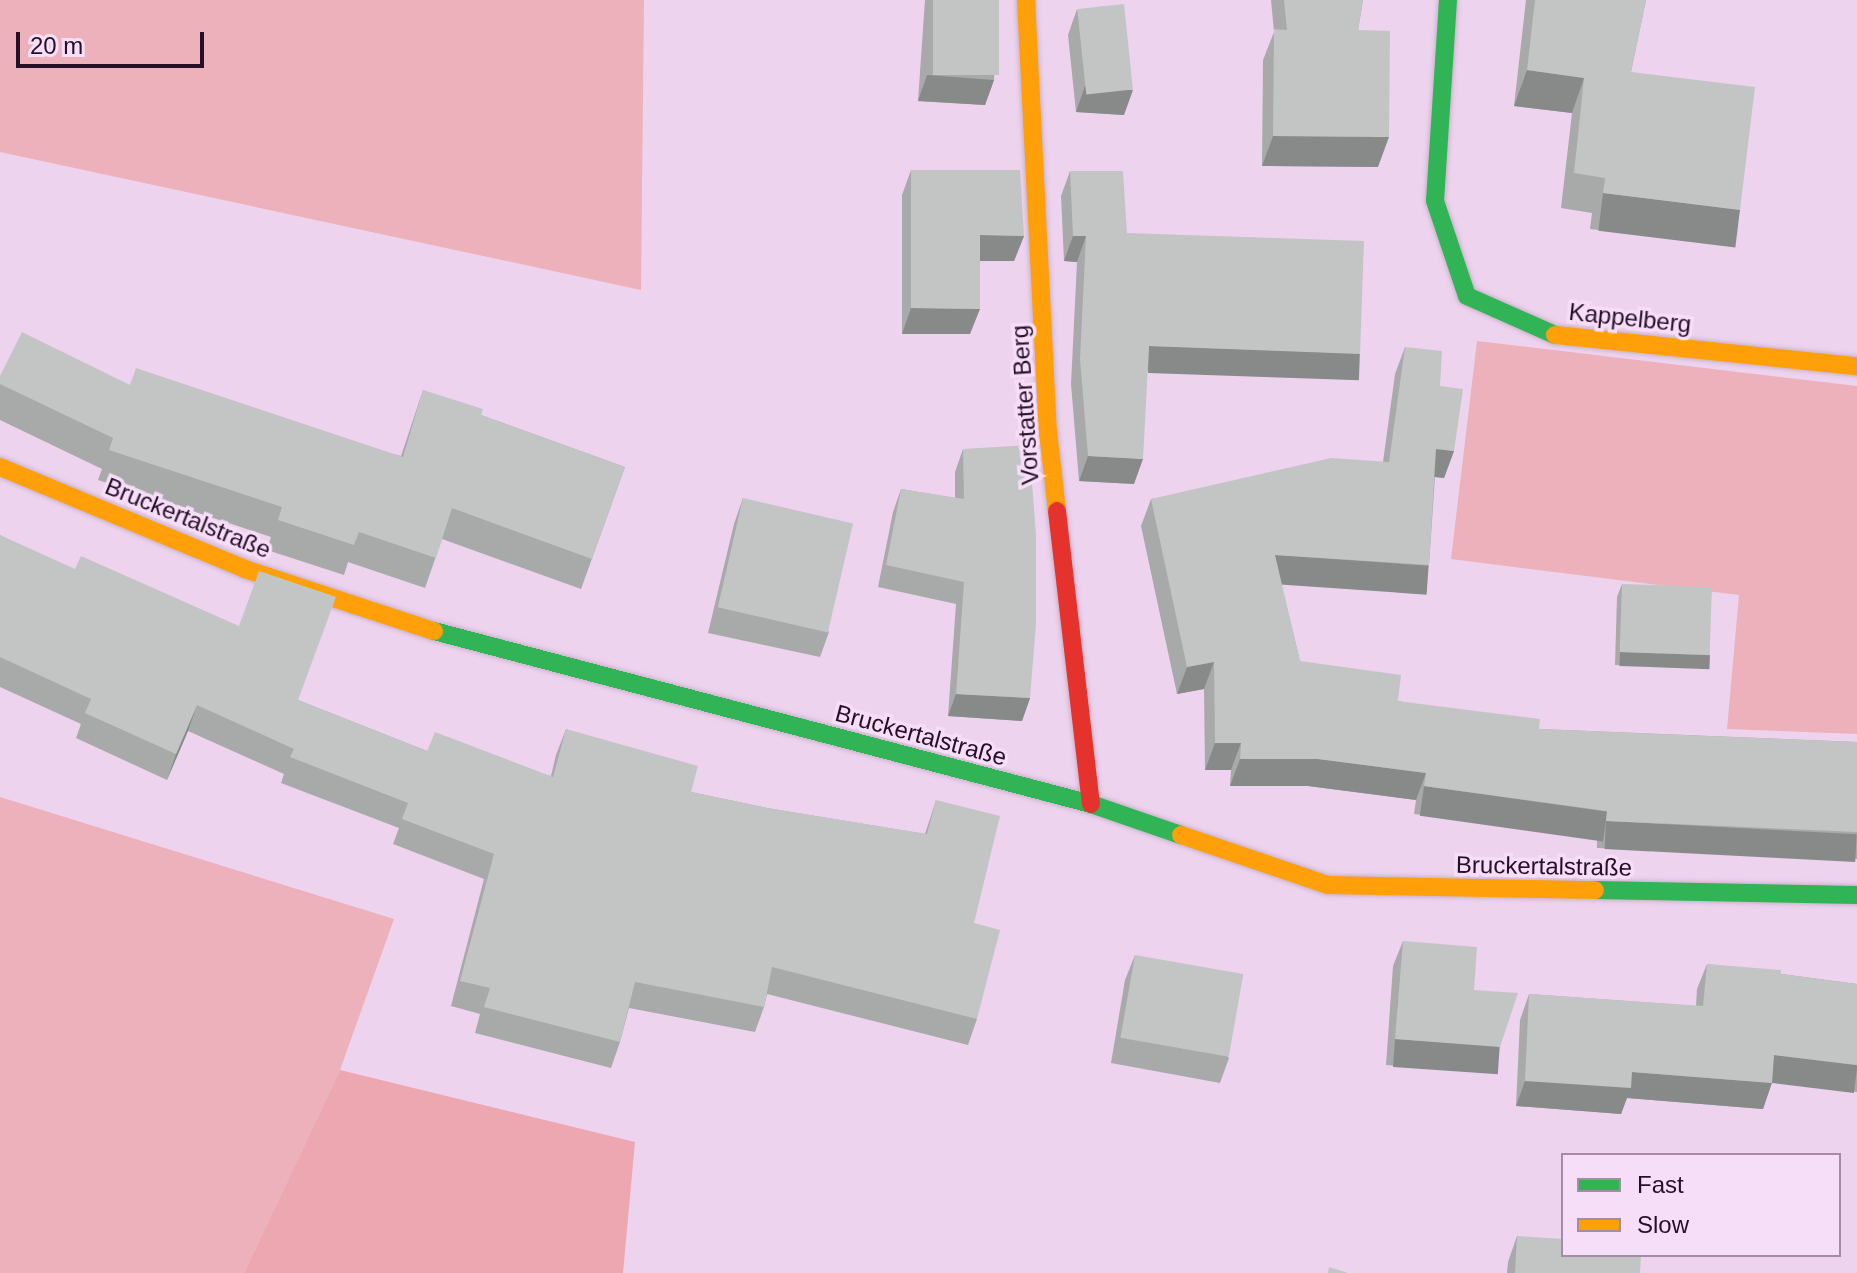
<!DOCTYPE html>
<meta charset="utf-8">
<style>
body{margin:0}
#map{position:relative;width:1857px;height:1273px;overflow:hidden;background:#eed3ef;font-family:Arial,sans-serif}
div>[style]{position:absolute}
.green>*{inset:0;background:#ecb1ba}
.forest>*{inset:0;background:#eca7b0}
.roads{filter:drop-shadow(0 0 2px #c9b2ca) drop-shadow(0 0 2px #c9b2ca)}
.fast>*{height:18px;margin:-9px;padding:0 9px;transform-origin:9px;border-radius:9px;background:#30b455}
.slow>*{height:18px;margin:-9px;padding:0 9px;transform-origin:9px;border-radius:9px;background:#ff9f0a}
.jam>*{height:18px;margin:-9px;padding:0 9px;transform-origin:9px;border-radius:9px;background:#e5322d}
.wall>*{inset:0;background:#a8a9a9}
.shaded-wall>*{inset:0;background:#888a89;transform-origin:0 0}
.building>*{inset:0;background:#c3c5c4;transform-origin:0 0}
span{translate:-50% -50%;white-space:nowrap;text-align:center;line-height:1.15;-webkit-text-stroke:7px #f7def8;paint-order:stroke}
.street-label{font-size:24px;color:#261027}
.legend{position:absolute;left:1561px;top:1153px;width:280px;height:104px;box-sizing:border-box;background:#f7def8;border:2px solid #a38ca4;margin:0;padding:10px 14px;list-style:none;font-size:24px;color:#261027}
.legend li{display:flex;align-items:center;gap:16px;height:40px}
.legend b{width:40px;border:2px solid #a38ca4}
.scale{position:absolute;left:16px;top:32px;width:188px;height:36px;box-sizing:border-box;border:4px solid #261027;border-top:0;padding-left:10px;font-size:24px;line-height:28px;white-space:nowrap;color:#261027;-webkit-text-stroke:6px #f7def8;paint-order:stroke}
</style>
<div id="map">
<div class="green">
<div style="clip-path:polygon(0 0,644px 0,641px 290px,0 152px)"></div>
<div style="clip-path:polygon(1477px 341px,1857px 386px,1857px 734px,1727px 729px,1739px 595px,1451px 559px)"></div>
<div style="clip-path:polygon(0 797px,394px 919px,340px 1070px,244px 1273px,0 1273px)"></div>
</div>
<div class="forest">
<div style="clip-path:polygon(340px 1070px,635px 1142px,623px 1273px,244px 1273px)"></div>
</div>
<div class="roads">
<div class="fast">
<div style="left:1448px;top:0;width:201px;rotate:93.7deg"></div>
<div style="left:1435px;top:201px;width:100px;rotate:71.4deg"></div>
<div style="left:1467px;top:296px;width:96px;rotate:23.9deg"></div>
<div style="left:434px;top:631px;width:679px;rotate:14.75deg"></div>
<div style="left:1091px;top:804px;width:95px;rotate:19deg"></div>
<div style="left:1595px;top:890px;width:262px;rotate:1.1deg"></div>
</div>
<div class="slow">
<div style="left:1026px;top:0;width:432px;rotate:87.1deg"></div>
<div style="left:1048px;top:431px;width:81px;rotate:83.6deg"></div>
<div style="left:1555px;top:335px;width:304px;rotate:5.9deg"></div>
<div style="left:0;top:467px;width:265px;rotate:22.6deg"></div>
<div style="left:245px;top:569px;width:199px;rotate:18.2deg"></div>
<div style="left:1181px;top:835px;width:155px;rotate:18.8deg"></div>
<div style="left:1328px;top:885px;width:267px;rotate:1.1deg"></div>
</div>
<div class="jam">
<div style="left:1057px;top:511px;width:295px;rotate:83.4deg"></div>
</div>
</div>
<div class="wall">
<div style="clip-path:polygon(925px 0,999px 0,994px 80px,985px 105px,918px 101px)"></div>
<div style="clip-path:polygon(1271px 0,1363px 0,1358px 30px,1378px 167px,1262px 166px,1263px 60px,1274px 32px)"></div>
<div style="clip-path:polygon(1526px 0,1646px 0,1631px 72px,1740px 210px,1727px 246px,1590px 229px,1592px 213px,1561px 208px,1572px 113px,1514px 106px)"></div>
<div style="clip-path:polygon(1077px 9px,1124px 115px,1076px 112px,1068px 35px)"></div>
<div style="clip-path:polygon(911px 170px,1024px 236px,1014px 261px,980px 261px,970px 334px,902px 334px,902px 195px)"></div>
<div style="clip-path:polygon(1070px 171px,1127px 233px,1351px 379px,1147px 371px,1134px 484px,1079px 481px,1071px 384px,1077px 262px,1064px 261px,1061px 196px)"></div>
<div style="clip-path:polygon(1405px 347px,1440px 386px,1454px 451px,1444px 478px,1435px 477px,1429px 565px,1419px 592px,1281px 583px,1300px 661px,1398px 701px,1539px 729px,1857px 742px,1857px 859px,1597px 848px,1597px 838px,1414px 814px,1416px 800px,1308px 786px,1230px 786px,1231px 770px,1205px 770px,1204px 689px,1177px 694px,1141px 526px,1151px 499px,1383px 462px,1395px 374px)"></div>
<div style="clip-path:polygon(0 376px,130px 385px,401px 456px,423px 390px,481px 415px,625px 467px,581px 589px,442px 539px,425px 588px,348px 562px,344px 575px,267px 550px,271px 537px,98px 480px,102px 469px,0 420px)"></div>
<div style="clip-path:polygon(963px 449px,1030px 698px,1022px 721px,948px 716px,956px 604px,878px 587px,893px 512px,901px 489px,955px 498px,955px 472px)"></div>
<div style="clip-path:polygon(743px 498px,829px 632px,820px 657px,708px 633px,734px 524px)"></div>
<div style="clip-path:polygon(0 535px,298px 700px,427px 751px,551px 776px,556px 755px,566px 729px,691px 792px,767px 808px,925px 834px,936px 800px,974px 923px,977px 1019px,968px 1045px,767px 994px,764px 1007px,755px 1032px,629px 1008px,620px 1042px,611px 1068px,475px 1033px,480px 1014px,451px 1006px,484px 879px,393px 844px,399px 828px,281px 783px,284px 774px,188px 731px,167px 780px,76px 738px,81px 724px,0 687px)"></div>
<div style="clip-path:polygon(1622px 584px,1710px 655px,1706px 668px,1615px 665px,1617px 597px)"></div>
<div style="clip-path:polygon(1403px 941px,1474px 990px,1491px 1073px,1386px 1065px,1393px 966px)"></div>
<div style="clip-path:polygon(1135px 955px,1229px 1058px,1220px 1083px,1111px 1063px,1125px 980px)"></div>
<div style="clip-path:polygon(1707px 964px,1857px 984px,1857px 1092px,1772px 1081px,1763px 1109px,1627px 1098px,1621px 1114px,1516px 1106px,1520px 1020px,1529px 994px,1696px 1006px,1697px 989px)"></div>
<div style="clip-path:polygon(1517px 1236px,1640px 1273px,1507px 1273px,1508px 1262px)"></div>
</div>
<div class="shaded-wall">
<div style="clip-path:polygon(1527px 70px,1584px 78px,1572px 113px,1514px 106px)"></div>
<div style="clip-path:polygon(927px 75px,994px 80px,985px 105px,918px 101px)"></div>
<div style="clip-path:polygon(1085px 86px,1133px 90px,1124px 115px,1076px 112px)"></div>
<div style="clip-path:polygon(1273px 136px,1389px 137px,1378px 167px,1262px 166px)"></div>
<div style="left:1603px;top:193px;width:138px;height:38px;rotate:7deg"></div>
<div style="clip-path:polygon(980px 235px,1024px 236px,1014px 261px,971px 261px)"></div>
<div style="clip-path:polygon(1073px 236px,1086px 236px,1077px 262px,1064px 261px)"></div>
<div style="clip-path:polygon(911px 308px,980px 309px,970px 334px,902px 334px)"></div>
<div style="left:1149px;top:346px;width:211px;height:27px;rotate:2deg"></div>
<div style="clip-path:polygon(1436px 449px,1454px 451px,1444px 478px,1427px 476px)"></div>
<div style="clip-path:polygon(1088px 456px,1143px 459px,1134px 484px,1079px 481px)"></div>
<div style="left:1275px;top:555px;width:154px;height:29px;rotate:4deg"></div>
<div style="left:1620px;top:652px;width:90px;height:14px;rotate:2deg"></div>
<div style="clip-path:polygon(1214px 662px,1204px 689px,1177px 694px,1187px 667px)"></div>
<div style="clip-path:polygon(956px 694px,1030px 698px,1022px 721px,948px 716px)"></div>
<div style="clip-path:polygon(197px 705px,188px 731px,167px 780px,176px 754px)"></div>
<div style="clip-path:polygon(1215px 743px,1241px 743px,1231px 770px,1205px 770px)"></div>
<div style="clip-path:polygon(1240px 759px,1318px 759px,1426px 773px,1416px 800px,1308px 786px,1230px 786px)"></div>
<div style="left:1424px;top:786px;width:185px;height:30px;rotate:8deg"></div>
<div style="left:1606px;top:821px;width:251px;height:28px;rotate:3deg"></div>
<div style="left:1395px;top:1039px;width:105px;height:28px;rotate:4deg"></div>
<div style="left:1774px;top:1055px;width:84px;height:28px;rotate:7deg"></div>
<div style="clip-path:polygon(1632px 1072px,1772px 1083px,1763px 1109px,1627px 1098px,1621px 1114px,1516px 1106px,1525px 1081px)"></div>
</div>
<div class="building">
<div style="left:933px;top:0;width:66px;height:75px"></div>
<div style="clip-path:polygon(1284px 0,1363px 0,1358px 30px,1390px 31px,1389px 137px,1273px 136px,1274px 29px,1287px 30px)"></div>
<div style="clip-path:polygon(1535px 0,1646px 0,1631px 72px,1755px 87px,1740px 210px,1603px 193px,1605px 178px,1574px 173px,1584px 78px,1527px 70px)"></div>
<div style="left:1124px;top:4px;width:86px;height:47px;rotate:84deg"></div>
<div style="clip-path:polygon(911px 170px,1020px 170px,1024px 236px,980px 235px,980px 309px,911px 308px)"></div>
<div style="clip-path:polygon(1070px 171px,1123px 171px,1127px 233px,1364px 241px,1360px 354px,1149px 346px,1143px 459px,1088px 456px,1080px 359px,1086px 236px,1073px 236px)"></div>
<div style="clip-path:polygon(22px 332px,130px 385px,136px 368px,403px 457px,423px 390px,483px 409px,481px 415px,625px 467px,592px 559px,452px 508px,436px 558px,359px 532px,354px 545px,278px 520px,282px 507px,109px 450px,113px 438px,0 384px,0 376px)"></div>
<div style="clip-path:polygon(1405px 347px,1442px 351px,1440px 386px,1463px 389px,1454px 451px,1436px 449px,1429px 565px,1275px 555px,1300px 661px,1401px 675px,1398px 701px,1540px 719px,1539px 729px,1857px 742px,1857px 832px,1606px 821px,1607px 811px,1424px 786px,1426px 773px,1318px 759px,1240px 759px,1241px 743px,1215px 743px,1214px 662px,1187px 667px,1151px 499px,1331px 458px,1389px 462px)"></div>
<div style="clip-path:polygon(1029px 445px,1036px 534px,1036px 629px,1036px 624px,1030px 698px,956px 694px,964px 582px,886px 565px,901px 489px,964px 499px,963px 449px)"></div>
<div style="left:743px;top:498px;width:113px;height:112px;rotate:13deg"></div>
<div style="clip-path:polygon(0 535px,75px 569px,81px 556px,239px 626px,259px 571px,336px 597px,298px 700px,427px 751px,435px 732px,553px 777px,566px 729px,698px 766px,691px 792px,767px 808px,927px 834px,936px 800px,1000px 816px,974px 923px,1000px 930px,977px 1019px,772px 967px,764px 1007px,635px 982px,620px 1042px,484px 1007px,490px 988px,460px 981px,494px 854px,402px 819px,408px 803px,290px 757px,294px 749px,197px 705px,176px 754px,85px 713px,91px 699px,0 657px)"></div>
<div style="left:1622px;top:584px;width:90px;height:68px;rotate:2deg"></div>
<div style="clip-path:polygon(1403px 941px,1477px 947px,1474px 990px,1518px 993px,1500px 1047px,1395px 1039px)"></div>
<div style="left:1135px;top:955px;width:110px;height:84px;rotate:10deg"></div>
<div style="clip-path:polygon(1707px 964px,1781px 970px,1781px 974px,1857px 984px,1857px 1065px,1774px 1055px,1772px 1083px,1632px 1072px,1631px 1088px,1525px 1081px,1529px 994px,1703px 1006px)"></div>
<div style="clip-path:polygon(1517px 1236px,1563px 1239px,1563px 1255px,1641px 1255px,1640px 1273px,1515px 1273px)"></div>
<div style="clip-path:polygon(1329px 1267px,1348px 1273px,1328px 1273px)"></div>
</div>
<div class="street-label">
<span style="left:1630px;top:318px;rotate:6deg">Kappelberg</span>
<span style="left:1025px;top:405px;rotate:-94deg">Vorstatter Berg</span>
<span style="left:188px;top:518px;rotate:22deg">Bruckertalstraße</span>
<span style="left:921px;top:735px;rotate:15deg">Bruckertalstraße</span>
<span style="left:1544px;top:866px;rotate:1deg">Bruckertalstraße</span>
</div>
<ul class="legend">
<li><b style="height:10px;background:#30b455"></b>Fast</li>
<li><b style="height:10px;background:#ff9f0a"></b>Slow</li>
</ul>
<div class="scale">20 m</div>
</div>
